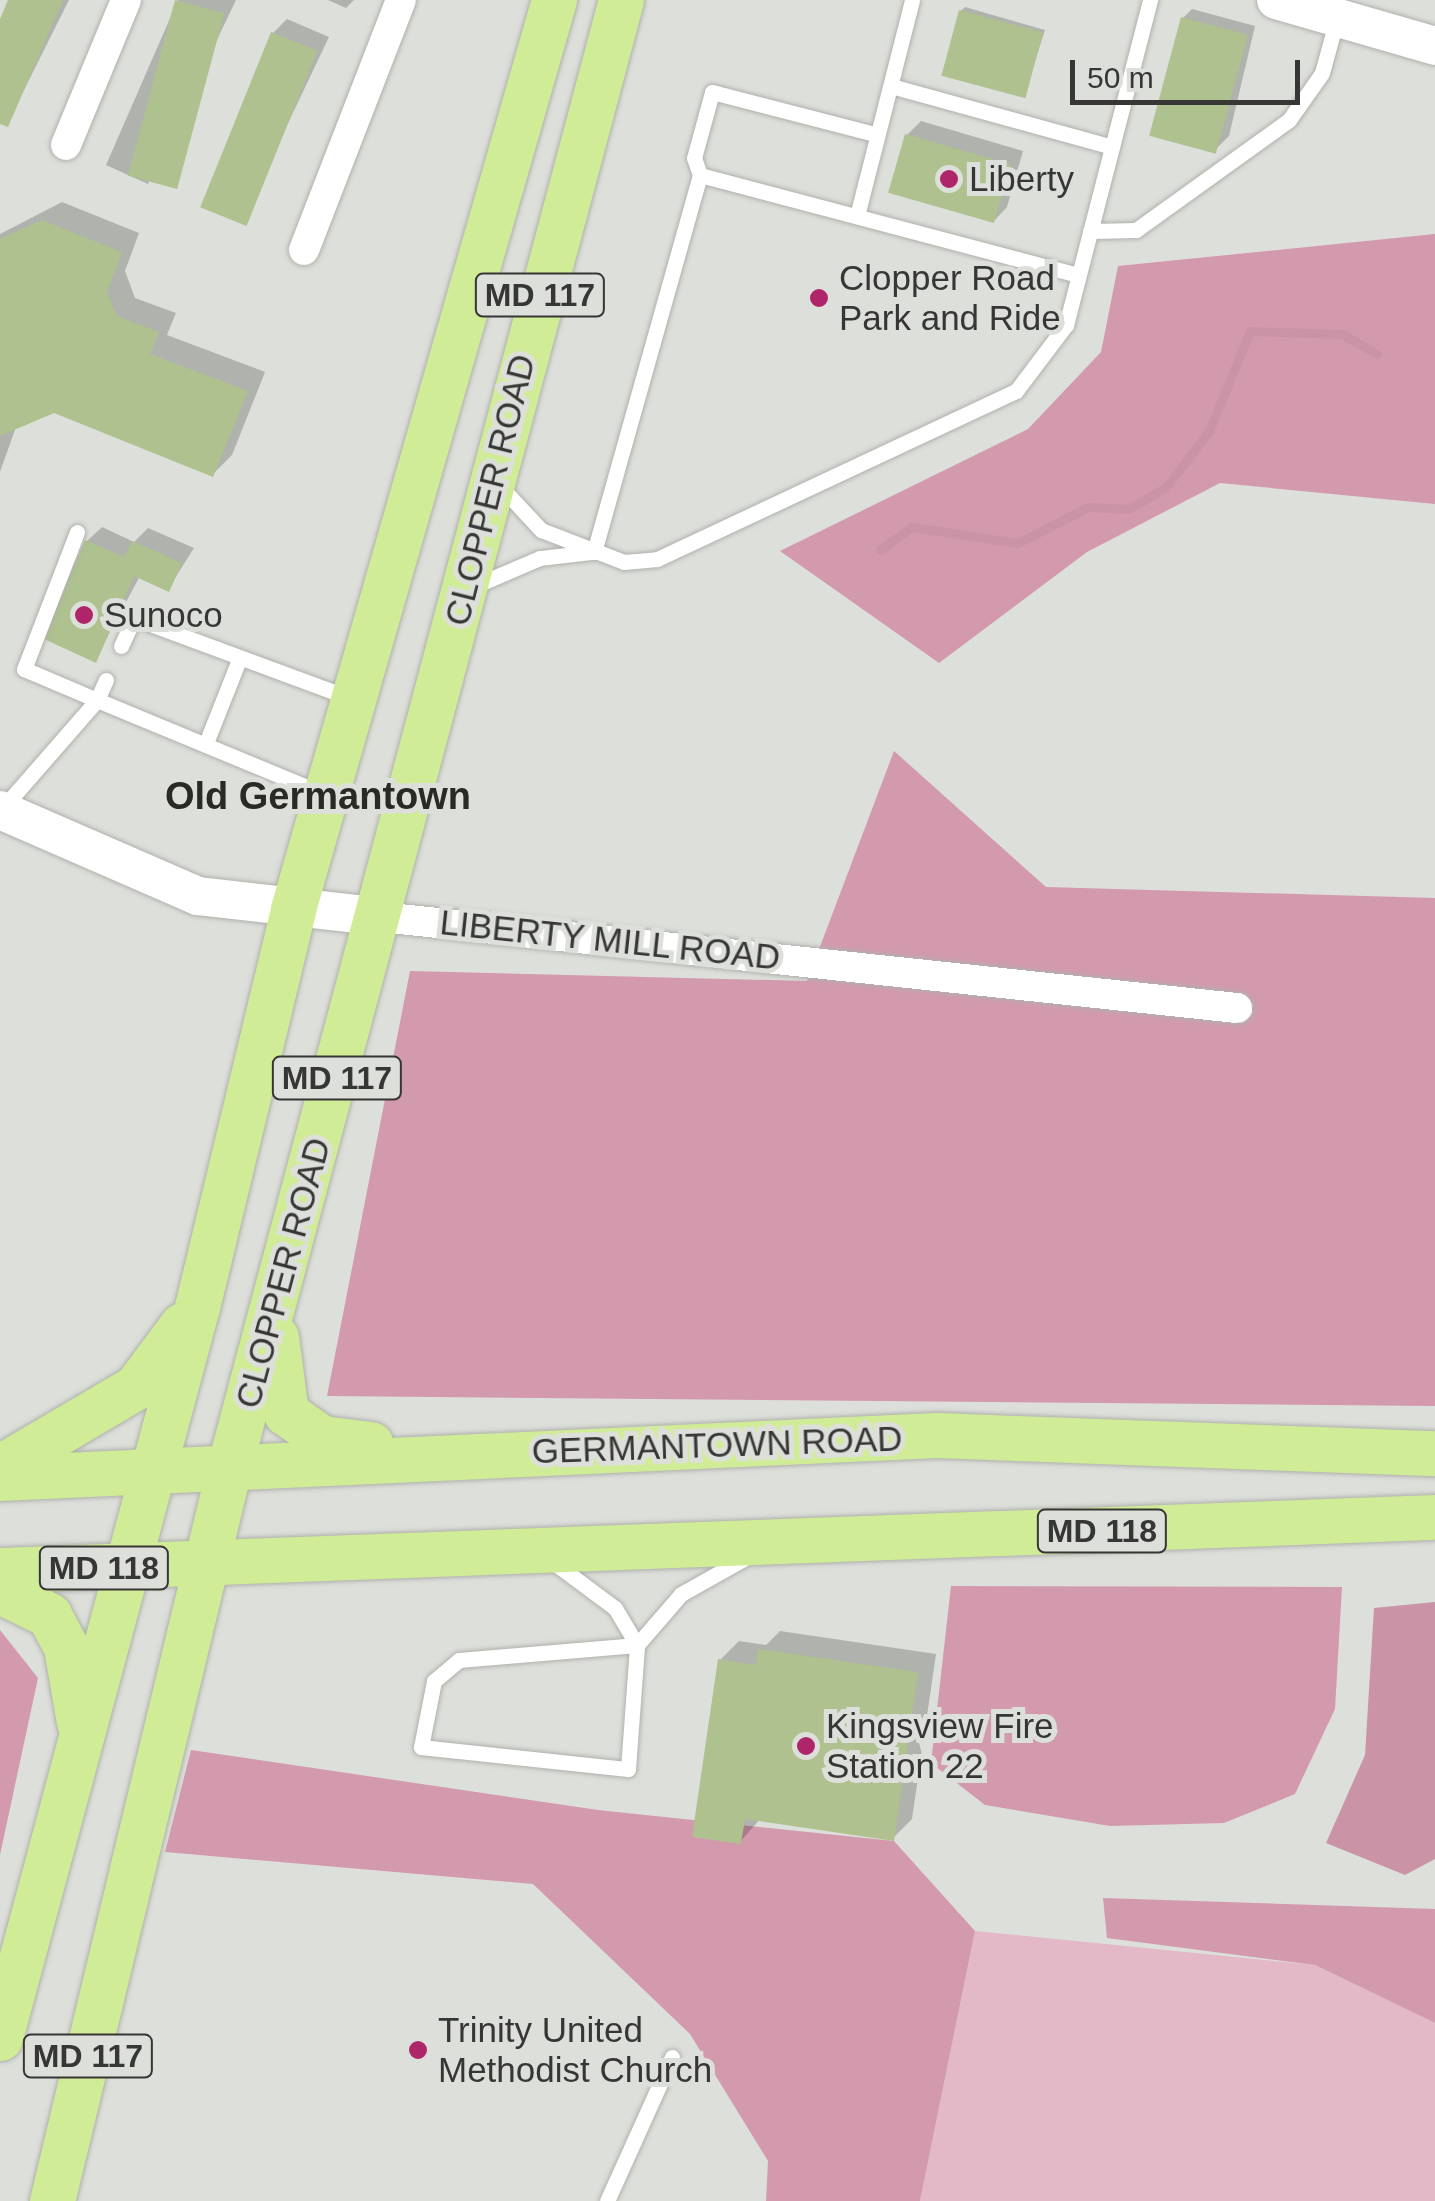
<!DOCTYPE html>
<style>
body{margin:0}
#map{position:relative;width:1435px;height:2201px;overflow:hidden;background:#dddfda;font-family:Helvetica,sans-serif}
div>[style]{position:absolute}
.green>*{inset:0;background:#e4b9c7}
.forest>*{inset:0;background:#d39aae}
.water>*{inset:0;background:#cb93a6}
.shadow>*{inset:0;background:#0003}
.stream>*{height:9px;margin:-4.5px;padding:0 4.5px;transform-origin:4.5px;border-radius:4.5px;background:#cb93a6}
.building>*{inset:0;background:#aec18e;transform-origin:0 0}
.roads{filter:drop-shadow(0 0 2px #afb1ac) drop-shadow(0 0 2px #afb1ac)}
.service>*{height:15px;margin:-7.5px;padding:0 7.5px;transform-origin:7.5px;border-radius:7.5px;background:#fff}
.minor>*{height:30px;margin:-15px;padding:0 15px;transform-origin:15px;border-radius:15px;background:#fff}
.tertiary>*{height:38px;margin:-19px;padding:0 19px;transform-origin:19px;border-radius:19px;background:#fff}
.primary>*{height:45px;margin:-22.5px;padding:0 22.5px;transform-origin:22.5px;border-radius:22.5px;background:#d1ec97}
.dots>*{width:28px;height:28px;translate:-50% -50%;box-sizing:border-box;border:5px solid #dddfda;border-radius:50%}
span{translate:-50% -50%;white-space:nowrap;text-align:center;line-height:1.15;-webkit-text-stroke:10px #dddfda;paint-order:stroke}
.shield-label span{padding:2px 8px;background:#dddfda;border:2px solid;border-radius:8px;-webkit-text-stroke-width:0}
.shield-label{font-size:32px;color:#363735;font-weight:700}
.poi-label{font-size:35px;color:#363735}
.left{translate:0 -50%;text-align:left}
.street-label{font-size:35px;color:#363735}
.neighbourhood-label{font-size:38px;color:#292a26;font-weight:700}
.scale{position:absolute;left:1070px;top:60px;width:230px;height:45px;box-sizing:border-box;border:5px solid #363735;border-top:0;padding-left:12px;font-size:30px;line-height:35px;white-space:nowrap;color:#363735;-webkit-text-stroke:8px #dddfda;paint-order:stroke}
</style>
<div id="map">
<div class="green">
<div style="clip-path:polygon(975px 1931px,1315px 1965px,1435px 2023px,1435px 2201px,920px 2201px)"></div>
</div>
<div class="forest">
<div style="clip-path:polygon(1435px 234px,1435px 504px,1220px 483px,1087px 552px,939px 663px,780px 551px,1028px 429px,1101px 352px,1118px 266px)"></div>
<div style="clip-path:polygon(894px 751px,1046px 887px,1435px 898px,1435px 1406px,327px 1396px,410px 971px,807px 981px)"></div>
<div style="clip-path:polygon(951px 1586px,1342px 1587px,1335px 1709px,1295px 1794px,1224px 1823px,1110px 1826px,985px 1805px,931px 1763px)"></div>
<div style="clip-path:polygon(0 1630px,38px 1678px,0 1855px)"></div>
<div style="clip-path:polygon(191px 1750px,598px 1810px,894px 1841px,975px 1931px,920px 2201px,766px 2201px,768px 2161px,690px 2034px,533px 1884px,165px 1852px)"></div>
<div style="clip-path:polygon(1103px 1898px,1435px 1909px,1435px 2023px,1315px 1965px,1107px 1938px)"></div>
</div>
<div class="water">
<div style="clip-path:polygon(1435px 1602px,1435px 1859px,1405px 1875px,1326px 1843px,1365px 1755px,1374px 1608px)"></div>
</div>
<div class="shadow">
<div style="clip-path:polygon(11px 0,69px 0,7px 124px,0 26px)"></div>
<div style="clip-path:polygon(178px 0,236px 0,148px 184px,106px 165px)"></div>
<div style="clip-path:polygon(328px 0,354px 0,346px 8px)"></div>
<div style="clip-path:polygon(965px 7px,1045px 30px,1024px 96px,961px 11px)"></div>
<div style="clip-path:polygon(1192px 9px,1255px 26px,1229px 136px,1215px 150px,1183px 18px)"></div>
<div style="clip-path:polygon(287px 19px,329px 37px,241px 222px,273px 33px)"></div>
<div style="clip-path:polygon(921px 121px,1023px 151px,1007px 207px,993px 222px,907px 135px)"></div>
<div style="clip-path:polygon(62px 202px,139px 233px,125px 271px,135px 298px,176px 313px,167px 335px,265px 372px,232px 455px,213px 474px,54px 411px,16px 427px,0 472px,0 234px)"></div>
<div style="clip-path:polygon(102px 527px,134px 542px,148px 528px,194px 548px,168px 589px,140px 576px,95px 660px,87px 541px)"></div>
<div style="clip-path:polygon(780px 1631px,936px 1654px,912px 1819px,893px 1838px,760px 1819px,740px 1842px,720px 1660px,739px 1641px,766px 1645px)"></div>
</div>
<div class="stream">
<div style="left:880px;top:550px;width:39px;rotate:-36deg"></div>
<div style="left:912px;top:527px;width:107px;rotate:8.6deg"></div>
<div style="left:1018px;top:543px;width:79px;rotate:-27.2deg"></div>
<div style="left:1088px;top:507px;width:41px;rotate:2.8deg"></div>
<div style="left:1129px;top:509px;width:43px;rotate:-30.7deg"></div>
<div style="left:1166px;top:487px;width:71px;rotate:-52.5deg"></div>
<div style="left:1209px;top:431px;width:108px;rotate:-67.7deg"></div>
<div style="left:1250px;top:331px;width:92px;rotate:1.9deg"></div>
<div style="left:1342px;top:334px;width:40px;rotate:29.7deg"></div>
</div>
<div class="building">
<div style="clip-path:polygon(8px 0,63px 0,8px 127px,0 124px,0 19px)"></div>
<div style="left:175px;top:0;width:51px;height:182px;rotate:15deg"></div>
<div style="left:959px;top:10px;width:87px;height:68px;rotate:15deg"></div>
<div style="left:1181px;top:17px;width:69px;height:123px;rotate:15deg"></div>
<div style="left:271px;top:32px;width:50px;height:189px;rotate:22deg"></div>
<div style="left:905px;top:134px;width:110px;height:61px;rotate:16deg"></div>
<div style="clip-path:polygon(42px 220px,122px 252px,107px 292px,117px 316px,159px 332px,150px 354px,248px 391px,213px 477px,54px 413px,0 436px,0 239px)"></div>
<div style="clip-path:polygon(85px 540px,124px 557px,132px 541px,182px 563px,169px 592px,134px 576px,96px 663px,42px 638px)"></div>
<div style="clip-path:polygon(758px 1649px,918px 1672px,894px 1841px,745px 1819px,741px 1844px,692px 1837px,718px 1659px,756px 1665px)"></div>
</div>
<div class="roads">
<div class="service">
<div style="left:891px;top:86px;width:229px;rotate:15.4deg"></div>
<div style="left:700px;top:175px;width:391px;rotate:14.8deg"></div>
<div style="left:857px;top:216px;width:223px;rotate:-75.7deg"></div>
<div style="left:1090px;top:231px;width:46px;rotate:-1.2deg"></div>
<div style="left:1136px;top:230px;width:188px;rotate:-35.7deg"></div>
<div style="left:1289px;top:120px;width:57px;rotate:-54.9deg"></div>
<div style="left:1322px;top:73px;width:57px;rotate:-74.7deg"></div>
<div style="left:501px;top:487px;width:59px;rotate:47.1deg"></div>
<div style="left:541px;top:530px;width:89px;rotate:21.1deg"></div>
<div style="left:624px;top:562px;width:33px;rotate:-5deg"></div>
<div style="left:657px;top:559px;width:396px;rotate:-25.1deg"></div>
<div style="left:1016px;top:391px;width:83px;rotate:-52.9deg"></div>
<div style="left:1066px;top:325px;width:336px;rotate:-75.5deg"></div>
<div style="left:77px;top:532px;width:147px;rotate:111.1deg"></div>
<div style="left:24px;top:669px;width:79px;rotate:23deg"></div>
<div style="left:97px;top:700px;width:22px;rotate:-66deg"></div>
<div style="left:594px;top:552px;width:392px;rotate:-74.3deg"></div>
<div style="left:700px;top:175px;width:18px;rotate:-109deg"></div>
<div style="left:694px;top:158px;width:68px;rotate:-74.7deg"></div>
<div style="left:712px;top:92px;width:171px;rotate:14.5deg"></div>
<div style="left:472px;top:587px;width:74px;rotate:-23.1deg"></div>
<div style="left:540px;top:558px;width:52px;rotate:-6.6deg"></div>
<div style="left:121px;top:646px;width:31px;rotate:-65deg"></div>
<div style="left:134px;top:618px;width:228px;rotate:20.3deg"></div>
<div style="left:206px;top:743px;width:92px;rotate:-68.4deg"></div>
<div style="left:1px;top:810px;width:146px;rotate:-48.9deg"></div>
<div style="left:97px;top:700px;width:246px;rotate:22.5deg"></div>
<div style="left:553px;top:1562px;width:77px;rotate:36.6deg"></div>
<div style="left:615px;top:1608px;width:43px;rotate:59.3deg"></div>
<div style="left:637px;top:1645px;width:179px;rotate:175.2deg"></div>
<div style="left:459px;top:1660px;width:33px;rotate:140deg"></div>
<div style="left:434px;top:1681px;width:67px;rotate:101.1deg"></div>
<div style="left:421px;top:1747px;width:208px;rotate:6.1deg"></div>
<div style="left:628px;top:1769px;width:124px;rotate:-85.8deg"></div>
<div style="left:637px;top:1645px;width:67px;rotate:-49.2deg"></div>
<div style="left:681px;top:1594px;width:76px;rotate:-29.3deg"></div>
<div style="left:607px;top:2201px;width:158px;rotate:-65.7deg"></div>
</div>
<div class="minor">
<div style="left:66px;top:145px;width:157px;rotate:-67.5deg"></div>
<div style="left:304px;top:250px;width:268px;rotate:-68.8deg"></div>
<div style="left:381px;top:917px;width:861px;rotate:6.07deg"></div>
</div>
<div class="tertiary">
<div style="left:1276px;top:0;width:166px;rotate:16.1deg"></div>
<div style="left:0;top:810px;width:216px;rotate:23.5deg"></div>
<div style="left:198px;top:896px;width:184px;rotate:6.5deg"></div>
</div>
<div class="primary">
<div style="left:276px;top:1337px;width:77px;rotate:82.5deg"></div>
<div style="left:286px;top:1413px;width:44px;rotate:34.8deg"></div>
<div style="left:322px;top:1438px;width:49px;rotate:7deg"></div>
<div style="left:0;top:1467px;width:158px;rotate:-30.5deg"></div>
<div style="left:136px;top:1387px;width:77px;rotate:-53.4deg"></div>
<div style="left:0;top:1478px;width:937px;rotate:-2.63deg"></div>
<div style="left:936px;top:1435px;width:499px;rotate:2.1deg"></div>
<div style="left:0;top:1570px;width:1436px;rotate:-2.12deg"></div>
<div style="left:0;top:1591px;width:55px;rotate:26.1deg"></div>
<div style="left:49px;top:1615px;width:36px;rotate:62deg"></div>
<div style="left:66px;top:1647px;width:76px;rotate:80.2deg"></div>
<div style="left:0;top:2038px;width:761px;rotate:-74.92deg"></div>
<div style="left:198px;top:1303px;width:405px;rotate:-76.4deg"></div>
<div style="left:293px;top:909px;width:946px;rotate:-73.98deg"></div>
<div style="left:52px;top:2201px;width:754px;rotate:-76.42deg"></div>
<div style="left:229px;top:1468px;width:1519px;rotate:-75.05deg"></div>
</div>
</div>
<div class="dots">
<div style="left:949px;top:179px;background:#ae2669"></div>
<div style="left:819px;top:298px;background:#ae2669"></div>
<div style="left:84px;top:615px;background:#ae2669"></div>
<div style="left:806px;top:1746px;background:#ae2669"></div>
<div style="left:418px;top:2050px;background:#ae2669"></div>
</div>
<div class="shield-label">
<span style="left:540px;top:295px">MD 117</span>
<span style="left:337px;top:1078px">MD 117</span>
<span style="left:1102px;top:1531px">MD 118</span>
<span style="left:104px;top:1568px">MD 118</span>
<span style="left:88px;top:2056px">MD 117</span>
</div>
<div class="poi-label">
<span class="left" style="left:969px;top:179px">Liberty</span>
<span class="left" style="left:839px;top:298px">Clopper Road<br>Park and Ride</span>
<span class="left" style="left:104px;top:615px">Sunoco</span>
<span class="left" style="left:826px;top:1746px">Kingsview Fire<br>Station 22</span>
<span class="left" style="left:438px;top:2050px">Trinity United<br>Methodist Church</span>
</div>
<div class="street-label">
<span style="left:490px;top:490px;rotate:-76deg">CLOPPER ROAD</span>
<span style="left:610px;top:940px;rotate:6deg">LIBERTY MILL ROAD</span>
<span style="left:283px;top:1273px;rotate:-75deg">CLOPPER ROAD</span>
<span style="left:717px;top:1445px;rotate:-2deg">GERMANTOWN ROAD</span>
</div>
<div class="neighbourhood-label">
<span style="left:318px;top:797px">Old Germantown</span>
</div>
<div class="scale">50 m</div>
</div>
